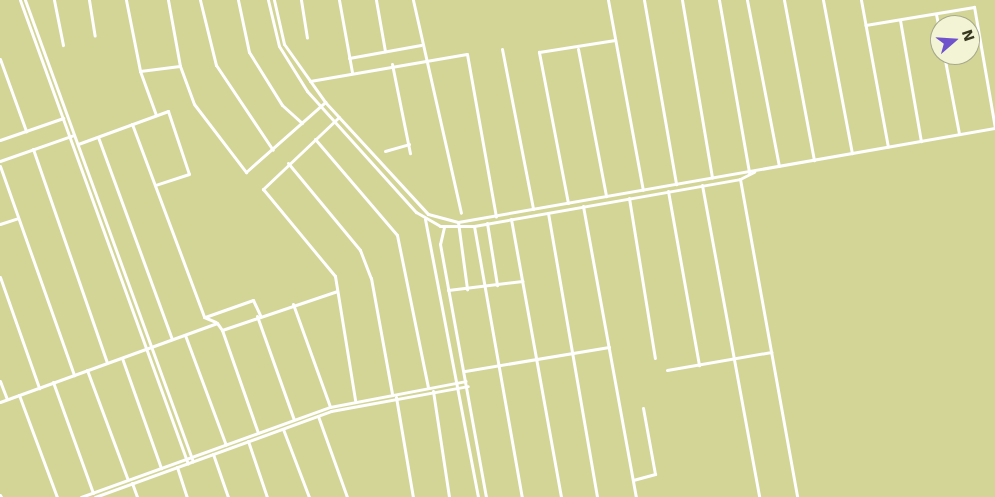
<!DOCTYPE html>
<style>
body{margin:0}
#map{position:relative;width:995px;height:497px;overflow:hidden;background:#d3d597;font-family:"DejaVu Sans",sans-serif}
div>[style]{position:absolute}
.street>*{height:3px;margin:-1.5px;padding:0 1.5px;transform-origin:1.5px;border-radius:1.5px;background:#fff}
span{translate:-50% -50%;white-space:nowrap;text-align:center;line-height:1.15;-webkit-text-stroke:4px #f2f4d5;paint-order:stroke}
.north{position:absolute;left:930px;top:15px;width:50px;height:50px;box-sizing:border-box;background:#f2f4d5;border:1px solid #a7a98c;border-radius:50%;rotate:71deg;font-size:14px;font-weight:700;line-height:20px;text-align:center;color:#37381f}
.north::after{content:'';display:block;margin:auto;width:18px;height:22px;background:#7053cc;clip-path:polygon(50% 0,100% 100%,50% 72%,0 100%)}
</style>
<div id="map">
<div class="street">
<div style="left:20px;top:0;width:493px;rotate:70.1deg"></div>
<div style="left:25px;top:0;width:491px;rotate:70deg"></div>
<div style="left:54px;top:0;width:46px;rotate:78.7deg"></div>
<div style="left:89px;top:0;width:36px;rotate:81deg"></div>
<div style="left:126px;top:0;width:72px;rotate:78.8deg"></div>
<div style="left:140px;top:71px;width:47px;rotate:70deg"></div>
<div style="left:168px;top:0;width:67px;rotate:79.7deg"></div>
<div style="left:180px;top:66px;width:40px;rotate:69.8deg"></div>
<div style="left:194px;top:104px;width:86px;rotate:52.6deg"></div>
<div style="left:246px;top:172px;width:106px;rotate:-41.5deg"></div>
<div style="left:200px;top:0;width:67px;rotate:76.2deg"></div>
<div style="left:216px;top:65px;width:102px;rotate:56.2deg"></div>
<div style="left:238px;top:0;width:53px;rotate:78.1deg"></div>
<div style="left:249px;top:52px;width:62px;rotate:58.1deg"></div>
<div style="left:282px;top:105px;width:27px;rotate:42deg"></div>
<div style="left:268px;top:0;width:47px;rotate:76.6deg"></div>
<div style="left:279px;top:46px;width:53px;rotate:58.1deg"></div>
<div style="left:307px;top:91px;width:163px;rotate:48deg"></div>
<div style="left:416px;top:212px;width:28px;rotate:30deg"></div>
<div style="left:440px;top:226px;width:34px"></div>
<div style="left:474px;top:226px;width:270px;rotate:-10deg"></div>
<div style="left:740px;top:179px;width:16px;rotate:-27deg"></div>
<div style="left:274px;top:0;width:45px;rotate:77.2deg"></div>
<div style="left:284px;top:44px;width:71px;rotate:54.7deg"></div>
<div style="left:325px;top:102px;width:152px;rotate:47.4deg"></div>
<div style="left:428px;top:214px;width:31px;rotate:15deg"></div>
<div style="left:458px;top:222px;width:545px;rotate:-9.93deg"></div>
<div style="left:995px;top:128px;width:123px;rotate:-99.8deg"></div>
<div style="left:974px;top:7px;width:110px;rotate:170.6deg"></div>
<div style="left:301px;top:0;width:38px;rotate:81deg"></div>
<div style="left:339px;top:0;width:73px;rotate:79.8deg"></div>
<div style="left:376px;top:0;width:52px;rotate:80deg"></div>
<div style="left:413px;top:0;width:218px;rotate:77.3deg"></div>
<div style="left:608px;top:0;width:193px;rotate:79.6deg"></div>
<div style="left:644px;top:0;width:187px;rotate:80.1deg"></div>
<div style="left:682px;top:0;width:180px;rotate:80.4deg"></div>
<div style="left:719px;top:0;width:175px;rotate:80.1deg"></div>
<div style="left:747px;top:0;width:169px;rotate:79.1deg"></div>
<div style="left:784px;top:0;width:163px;rotate:79.4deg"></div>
<div style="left:823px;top:0;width:156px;rotate:79.3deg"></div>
<div style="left:861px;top:0;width:149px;rotate:79.6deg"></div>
<div style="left:936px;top:14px;width:21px;rotate:79deg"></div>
<div style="left:900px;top:20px;width:123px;rotate:80.2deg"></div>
<div style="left:502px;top:49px;width:163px;rotate:79deg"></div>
<div style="left:578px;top:49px;width:150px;rotate:79.2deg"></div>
<div style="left:944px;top:55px;width:80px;rotate:79.2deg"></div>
<div style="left:349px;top:58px;width:73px;rotate:-10.2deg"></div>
<div style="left:0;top:59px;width:77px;rotate:70.1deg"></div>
<div style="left:392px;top:64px;width:91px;rotate:78.6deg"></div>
<div style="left:140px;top:71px;width:40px;rotate:-7.1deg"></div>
<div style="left:310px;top:81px;width:159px;rotate:-9.8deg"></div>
<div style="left:467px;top:54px;width:165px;rotate:79.9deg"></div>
<div style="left:339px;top:117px;width:105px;rotate:136.5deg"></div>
<div style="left:263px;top:189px;width:113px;rotate:50.4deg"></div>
<div style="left:335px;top:276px;width:126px;rotate:80.8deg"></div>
<div style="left:132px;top:124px;width:206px;rotate:69.5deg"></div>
<div style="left:204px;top:317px;width:13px;rotate:23deg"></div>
<div style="left:98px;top:137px;width:215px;rotate:69.9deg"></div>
<div style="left:315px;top:139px;width:126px;rotate:49.5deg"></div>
<div style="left:397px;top:235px;width:155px;rotate:78.5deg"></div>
<div style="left:0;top:140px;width:67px;rotate:-19.2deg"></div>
<div style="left:78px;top:144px;width:96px;rotate:-20.1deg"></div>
<div style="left:168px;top:111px;width:66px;rotate:71.6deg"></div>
<div style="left:189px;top:174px;width:35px;rotate:162deg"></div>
<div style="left:33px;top:149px;width:226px;rotate:70.9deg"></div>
<div style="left:385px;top:151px;width:25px;rotate:-16deg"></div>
<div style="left:0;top:161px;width:78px;rotate:-19.4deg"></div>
<div style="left:288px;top:163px;width:113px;rotate:50.4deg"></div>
<div style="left:360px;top:250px;width:30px;rotate:69deg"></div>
<div style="left:371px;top:278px;width:117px;rotate:79.7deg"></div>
<div style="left:0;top:166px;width:222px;rotate:70.5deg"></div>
<div style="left:740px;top:179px;width:323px;rotate:79.8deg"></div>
<div style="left:702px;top:185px;width:317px;rotate:79.6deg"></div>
<div style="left:668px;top:191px;width:177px;rotate:79.9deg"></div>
<div style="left:629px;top:198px;width:162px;rotate:80.8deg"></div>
<div style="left:568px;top:203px;width:154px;rotate:-100.9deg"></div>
<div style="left:539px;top:52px;width:77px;rotate:-9deg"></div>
<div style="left:583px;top:206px;width:296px;rotate:79.7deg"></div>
<div style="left:548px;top:213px;width:288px;rotate:80.2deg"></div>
<div style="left:425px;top:219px;width:283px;rotate:79.2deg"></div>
<div style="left:511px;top:219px;width:282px;rotate:79.8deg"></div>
<div style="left:458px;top:222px;width:68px;rotate:82.3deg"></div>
<div style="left:487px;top:223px;width:63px;rotate:80.8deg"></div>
<div style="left:0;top:224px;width:19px;rotate:-18deg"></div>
<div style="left:474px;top:226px;width:275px;rotate:80deg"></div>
<div style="left:444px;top:227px;width:17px;rotate:103deg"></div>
<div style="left:440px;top:244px;width:257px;rotate:79.7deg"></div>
<div style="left:0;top:277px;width:118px;rotate:70.6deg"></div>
<div style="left:448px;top:290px;width:75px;rotate:-6.9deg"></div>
<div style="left:293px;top:304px;width:109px;rotate:70.2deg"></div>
<div style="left:257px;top:316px;width:110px;rotate:70.4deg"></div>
<div style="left:205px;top:317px;width:51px;rotate:-19.5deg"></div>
<div style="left:253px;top:300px;width:17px;rotate:65deg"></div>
<div style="left:222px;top:330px;width:109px;rotate:70.7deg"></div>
<div style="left:185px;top:335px;width:117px;rotate:69.6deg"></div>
<div style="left:122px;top:358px;width:117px;rotate:70.5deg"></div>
<div style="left:87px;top:370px;width:117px;rotate:69.6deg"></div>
<div style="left:667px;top:370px;width:106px;rotate:-9.8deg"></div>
<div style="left:465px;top:371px;width:146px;rotate:-9.5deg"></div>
<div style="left:0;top:381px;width:19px;rotate:69deg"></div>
<div style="left:53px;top:382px;width:118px;rotate:70.2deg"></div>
<div style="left:433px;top:391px;width:107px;rotate:81.4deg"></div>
<div style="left:19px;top:395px;width:109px;rotate:69.6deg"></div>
<div style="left:396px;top:397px;width:101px;rotate:80.4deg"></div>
<div style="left:0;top:402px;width:231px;rotate:-20deg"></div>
<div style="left:217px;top:323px;width:9px;rotate:54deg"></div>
<div style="left:222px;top:330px;width:121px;rotate:-18.7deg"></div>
<div style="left:318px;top:416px;width:86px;rotate:70.3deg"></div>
<div style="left:283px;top:429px;width:73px;rotate:69.1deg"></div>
<div style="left:248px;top:441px;width:59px;rotate:71.3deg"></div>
<div style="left:213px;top:454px;width:46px;rotate:70.8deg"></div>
<div style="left:177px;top:467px;width:32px;rotate:72deg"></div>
<div style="left:633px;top:480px;width:23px;rotate:-15deg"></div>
<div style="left:655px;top:474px;width:67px;rotate:-100.3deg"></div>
<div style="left:132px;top:483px;width:15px;rotate:70deg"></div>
<div style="left:0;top:495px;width:2px;rotate:63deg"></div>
<div style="left:81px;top:497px;width:265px;rotate:-19.9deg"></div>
<div style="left:330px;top:407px;width:138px;rotate:-10.8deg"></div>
<div style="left:95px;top:497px;width:251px;rotate:-20deg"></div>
<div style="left:331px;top:411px;width:139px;rotate:-10.3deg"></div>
</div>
<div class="north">N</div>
</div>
